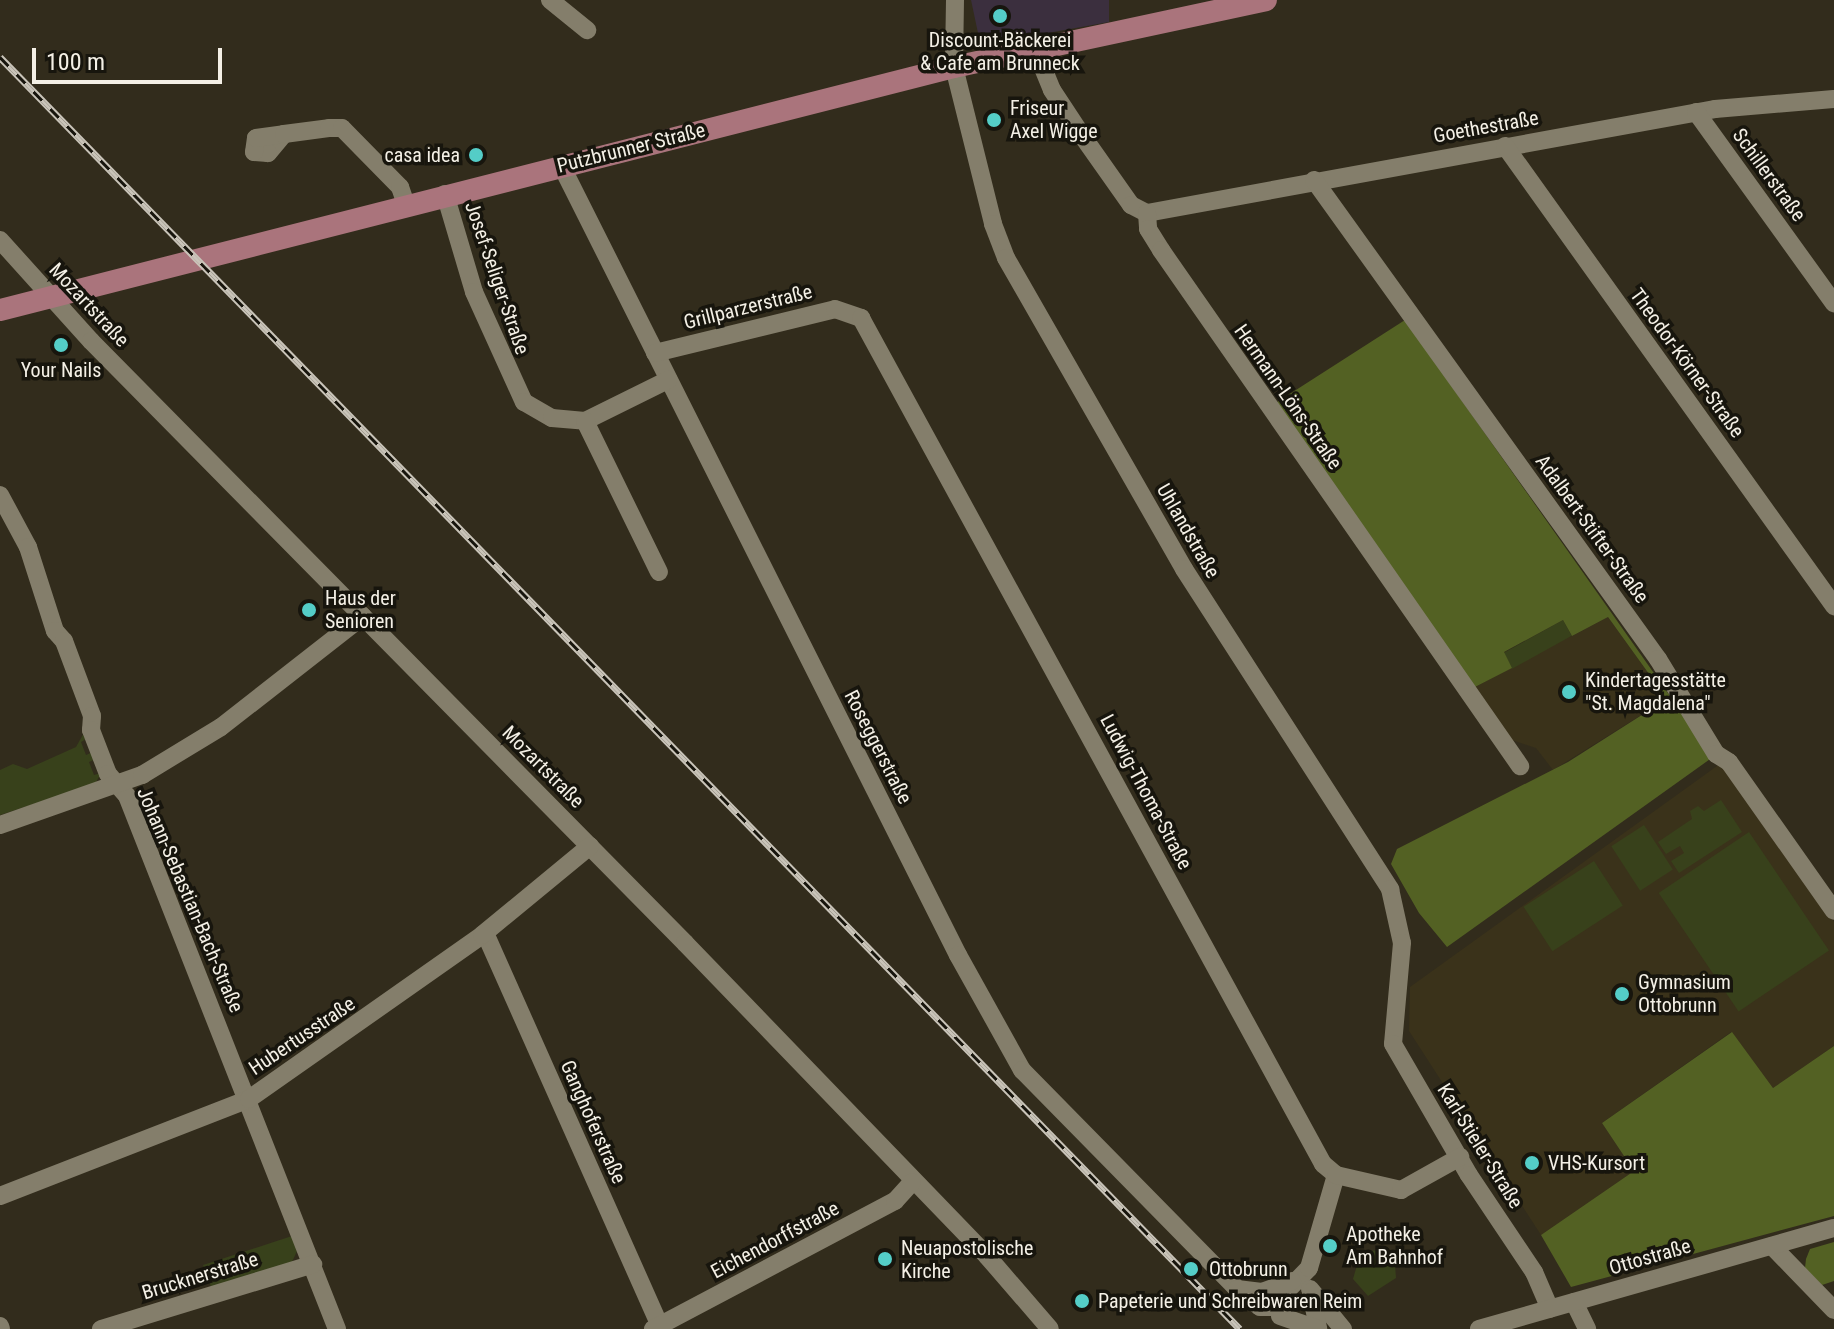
<!DOCTYPE html>
<meta charset="utf-8">
<style>
body{margin:0}
#map{position:relative;width:1834px;height:1329px;overflow:hidden;background:#322c1c;font-family:"Roboto Condensed",sans-serif}
div>[style]{position:absolute}
.commercial>*{inset:0;background:#3b2f3e}
.built>*{inset:0;background:#3a321a}
.green>*{inset:0;background:#38411b;transform-origin:0 0}
.forest>*{inset:0;background:#536123}
.minor>*{height:18px;margin:-9px;padding:0 9px;transform-origin:9px;border-radius:9px;background:#847e6b}
.major>*{height:22px;margin:-11px;padding:0 11px;transform-origin:11px;border-radius:11px;background:#aa747c}
.rail>*{height:7px;margin-top:-3.5px;transform-origin:0;background:repeating-linear-gradient(90deg,#17150d 0 12px,#c9c4b9 0 24px);box-sizing:border-box;border-block:2px solid #c9c4b9}
.dots>*{width:22px;height:22px;translate:-50% -50%;box-sizing:border-box;border:4px solid #17150d;border-radius:50%}
span{translate:-50% -50%;white-space:nowrap;text-align:center;line-height:1.15;-webkit-text-stroke:7px #17150d;paint-order:stroke}
.poi-label{font-size:20px;color:#f4f0e6}
.left{translate:0 -50%;text-align:left}
.right{translate:-100% -50%;text-align:right}
.street-label{font-size:20px;color:#f4f0e6}
.scale{position:absolute;left:32px;top:48px;width:190px;height:36px;box-sizing:border-box;border:4px solid #f4f0e6;border-top:0;padding-left:10px;font-size:24px;line-height:28px;white-space:nowrap;color:#f4f0e6;-webkit-text-stroke:6px #17150d;paint-order:stroke}
</style>
<div id="map">
<div class="commercial">
<div style="clip-path:polygon(971px 0,1109px 0,1109px 22px,998px 42px,978px 33px)"></div>
</div>
<div class="built">
<div style="clip-path:polygon(1608px 617px,1667px 699px,1553px 770px,1536px 748px,1509px 739px,1473px 688px,1511px 668px,1503px 652px,1572px 636px)"></div>
<div style="clip-path:polygon(1717px 766px,1724px 766px,1834px 922px,1834px 1046px,1773px 1088px,1731px 1032px,1602px 1123px,1634px 1171px,1541px 1235px,1409px 1031px,1410px 987px)"></div>
</div>
<div class="green">
<div style="left:1563px;top:620px;width:18px;height:68px;rotate:61deg"></div>
<div style="clip-path:polygon(85px 731px,88px 738px,81px 742px,86px 755px,93px 752px,96px 759px,89px 762px,94px 775px,101px 773px,95px 784px,0 815px,0 770px,13px 764px,27px 769px,76px 747px)"></div>
<div style="clip-path:polygon(1721px 800px,1742px 832px,1679px 873px,1671px 861px,1684px 853px,1680px 846px,1666px 854px,1658px 842px,1692px 819px,1690px 811px,1698px 806px,1704px 811px)"></div>
<div style="left:1644px;top:825px;width:53px;height:39px;rotate:57deg"></div>
<div style="left:1749px;top:832px;width:143px;height:109px;rotate:56deg"></div>
<div style="left:1594px;top:861px;width:53px;height:84px;rotate:57deg"></div>
<div style="clip-path:polygon(292px 1236px,297px 1251px,292px 1262px,211px 1287px,203px 1265px)"></div>
<div style="clip-path:polygon(1394px 1250px,1396px 1278px,1368px 1296px,1353px 1279px,1361px 1251px)"></div>
</div>
<div class="forest">
<div style="clip-path:polygon(1405px 320px,1713px 757px,1447px 947px,1419px 913px,1391px 864px,1397px 849px,1568px 762px,1667px 699px,1608px 617px,1572px 636px,1563px 620px,1504px 652px,1512px 668px,1473px 688px,1271px 406px)"></div>
<div style="clip-path:polygon(1732px 1032px,1773px 1088px,1834px 1046px,1834px 1216px,1571px 1287px,1541px 1235px,1634px 1171px,1602px 1123px)"></div>
<div style="clip-path:polygon(1834px 1242px,1834px 1281px,1822px 1285px,1805px 1268px,1806px 1259px,1810px 1249px)"></div>
</div>
<div class="minor">
<div style="left:550px;top:0;width:48px;rotate:39deg"></div>
<div style="left:955px;top:0;width:67px;rotate:90.9deg"></div>
<div style="left:954px;top:67px;width:162px;rotate:76deg"></div>
<div style="left:993px;top:224px;width:36px;rotate:69deg"></div>
<div style="left:1006px;top:258px;width:358px;rotate:60.2deg"></div>
<div style="left:1184px;top:569px;width:381px;rotate:57.2deg"></div>
<div style="left:1390px;top:889px;width:55px;rotate:77.5deg"></div>
<div style="left:1402px;top:943px;width:101px;rotate:95.1deg"></div>
<div style="left:1393px;top:1044px;width:151px;rotate:59.9deg"></div>
<div style="left:1469px;top:1175px;width:117px;rotate:56.2deg"></div>
<div style="left:1534px;top:1272px;width:40px;rotate:66.6deg"></div>
<div style="left:1036px;top:51px;width:42px;rotate:67.7deg"></div>
<div style="left:1052px;top:90px;width:53px;rotate:56.6deg"></div>
<div style="left:1081px;top:134px;width:87px;rotate:54.8deg"></div>
<div style="left:1131px;top:205px;width:18px;rotate:27deg"></div>
<div style="left:1147px;top:213px;width:577px;rotate:-10.38deg"></div>
<div style="left:1715px;top:109px;width:119px;rotate:-4.8deg"></div>
<div style="left:1696px;top:112px;width:236px;rotate:54.2deg"></div>
<div style="left:284px;top:134px;width:25px;rotate:130deg"></div>
<div style="left:268px;top:153px;width:14px;rotate:-176deg"></div>
<div style="left:254px;top:152px;width:14px;rotate:-82deg"></div>
<div style="left:256px;top:138px;width:28px;rotate:-8deg"></div>
<div style="left:284px;top:134px;width:45px;rotate:-7.6deg"></div>
<div style="left:329px;top:128px;width:13px"></div>
<div style="left:342px;top:128px;width:83px;rotate:45.5deg"></div>
<div style="left:400px;top:187px;width:18px;rotate:71deg"></div>
<div style="left:1505px;top:146px;width:566px;rotate:54.43deg"></div>
<div style="left:561px;top:165px;width:884px;rotate:63.32deg"></div>
<div style="left:958px;top:955px;width:132px;rotate:60.9deg"></div>
<div style="left:1022px;top:1070px;width:307px;rotate:45.5deg"></div>
<div style="left:1237px;top:1289px;width:29px;rotate:38deg"></div>
<div style="left:1260px;top:1307px;width:11px"></div>
<div style="left:1271px;top:1307px;width:54px;rotate:-45.7deg"></div>
<div style="left:1309px;top:1268px;width:97px;rotate:-73.8deg"></div>
<div style="left:1314px;top:180px;width:590px;rotate:54.32deg"></div>
<div style="left:1658px;top:659px;width:111px;rotate:58.6deg"></div>
<div style="left:1716px;top:754px;width:15px;rotate:32deg"></div>
<div style="left:1729px;top:762px;width:182px;rotate:54.8deg"></div>
<div style="left:445px;top:194px;width:102px;rotate:73.5deg"></div>
<div style="left:474px;top:292px;width:121px;rotate:65.6deg"></div>
<div style="left:524px;top:402px;width:32px;rotate:30deg"></div>
<div style="left:552px;top:418px;width:33px;rotate:5deg"></div>
<div style="left:585px;top:421px;width:93px;rotate:-26.3deg"></div>
<div style="left:1147px;top:213px;width:16px;rotate:86deg"></div>
<div style="left:1148px;top:229px;width:25px;rotate:58deg"></div>
<div style="left:1161px;top:250px;width:629px;rotate:55.17deg"></div>
<div style="left:0;top:240px;width:136px;rotate:48deg"></div>
<div style="left:91px;top:341px;width:846px;rotate:45.38deg"></div>
<div style="left:685px;top:943px;width:435px;rotate:46deg"></div>
<div style="left:987px;top:1256px;width:96px;rotate:49.2deg"></div>
<div style="left:655px;top:353px;width:185px;rotate:-13.7deg"></div>
<div style="left:835px;top:309px;width:28px;rotate:19deg"></div>
<div style="left:861px;top:318px;width:964px;rotate:61.36deg"></div>
<div style="left:1323px;top:1164px;width:17px;rotate:40deg"></div>
<div style="left:1336px;top:1175px;width:67px;rotate:13deg"></div>
<div style="left:1401px;top:1190px;width:68px;rotate:-29.2deg"></div>
<div style="left:585px;top:421px;width:168px;rotate:63.9deg"></div>
<div style="left:0;top:495px;width:59px;rotate:61.7deg"></div>
<div style="left:28px;top:547px;width:88px;rotate:72.2deg"></div>
<div style="left:55px;top:631px;width:13px;rotate:48deg"></div>
<div style="left:64px;top:641px;width:80px;rotate:69.5deg"></div>
<div style="left:92px;top:716px;width:14px;rotate:94deg"></div>
<div style="left:91px;top:730px;width:47px;rotate:68.9deg"></div>
<div style="left:108px;top:774px;width:29px;rotate:49deg"></div>
<div style="left:127px;top:796px;width:573px;rotate:68.5deg"></div>
<div style="left:0;top:825px;width:151px;rotate:-19.4deg"></div>
<div style="left:142px;top:775px;width:92px;rotate:-31.3deg"></div>
<div style="left:221px;top:727px;width:180px;rotate:-38deg"></div>
<div style="left:485px;top:933px;width:433px;rotate:66deg"></div>
<div style="left:0;top:1196px;width:267px;rotate:-21.3deg"></div>
<div style="left:249px;top:1099px;width:285px;rotate:-35.1deg"></div>
<div style="left:482px;top:935px;width:140px;rotate:-39.5deg"></div>
<div style="left:1772px;top:1246px;width:89px;rotate:45.9deg"></div>
<div style="left:1237px;top:1289px;width:25px;rotate:7deg"></div>
<div style="left:1262px;top:1292px;width:32px;rotate:-20deg"></div>
<div style="left:1310px;top:1289px;width:52px;rotate:50.5deg"></div>
<div style="left:1311px;top:1292px;width:38px;rotate:79deg"></div>
<div style="left:1574px;top:1302px;width:30px;rotate:64deg"></div>
<div style="left:1280px;top:1316px;width:40px;rotate:18.9deg"></div>
<div style="left:0;top:1326px;width:3px;rotate:72deg"></div>
<div style="left:101px;top:1329px;width:222px;rotate:-17deg"></div>
<div style="left:653px;top:1329px;width:274px;rotate:-27.9deg"></div>
<div style="left:895px;top:1201px;width:25px;rotate:-48deg"></div>
<div style="left:1479px;top:1329px;width:369px;rotate:-15.9deg"></div>
</div>
<div class="major">
<div style="left:0;top:310px;width:984px;rotate:-14.29deg"></div>
<div style="left:954px;top:67px;width:319px;rotate:-12.1deg"></div>
</div>
<div class="rail">
<div style="left:0;top:57px;width:1776px;rotate:45.73deg"></div>
</div>
<div class="dots">
<div style="left:1000px;top:16px;background:#54cdc7"></div>
<div style="left:994px;top:120px;background:#54cdc7"></div>
<div style="left:476px;top:155px;background:#54cdc7"></div>
<div style="left:61px;top:345px;background:#54cdc7"></div>
<div style="left:309px;top:610px;background:#54cdc7"></div>
<div style="left:1569px;top:692px;background:#54cdc7"></div>
<div style="left:1622px;top:994px;background:#54cdc7"></div>
<div style="left:1532px;top:1163px;background:#54cdc7"></div>
<div style="left:1330px;top:1246px;background:#54cdc7"></div>
<div style="left:885px;top:1259px;background:#54cdc7"></div>
<div style="left:1191px;top:1269px;background:#54cdc7"></div>
<div style="left:1082px;top:1301px;background:#54cdc7"></div>
</div>
<div class="poi-label">
<span style="left:1000px;top:52px">Discount-Bäckerei<br>&amp; Cafe am Brunneck</span>
<span class="left" style="left:1010px;top:120px">Friseur<br>Axel Wigge</span>
<span class="right" style="left:460px;top:155px">casa idea</span>
<span style="left:61px;top:370px">Your Nails</span>
<span class="left" style="left:325px;top:610px">Haus der<br>Senioren</span>
<span class="left" style="left:1585px;top:692px">Kindertagesstätte<br>"St. Magdalena"</span>
<span class="left" style="left:1638px;top:994px">Gymnasium<br>Ottobrunn</span>
<span class="left" style="left:1548px;top:1163px">VHS-Kursort</span>
<span class="left" style="left:1346px;top:1246px">Apotheke<br>Am Bahnhof</span>
<span class="left" style="left:901px;top:1260px">Neuapostolische<br>Kirche</span>
<span class="left" style="left:1209px;top:1269px">Ottobrunn</span>
<span class="left" style="left:1098px;top:1301px">Papeterie und Schreibwaren Reim</span>
</div>
<div class="street-label">
<span style="left:1486px;top:127px;rotate:-10deg">Goethestraße</span>
<span style="left:631px;top:148px;rotate:-14deg">Putzbrunner Straße</span>
<span style="left:1769px;top:175px;rotate:54deg">Schillerstraße</span>
<span style="left:497px;top:278px;rotate:71deg">Josef-Seliger-Straße</span>
<span style="left:89px;top:305px;rotate:47deg">Mozartstraße</span>
<span style="left:748px;top:307px;rotate:-14deg">Grillparzerstraße</span>
<span style="left:1687px;top:363px;rotate:54deg">Theodor-Körner-Straße</span>
<span style="left:1288px;top:397px;rotate:55deg">Hermann-Löns-Straße</span>
<span style="left:1592px;top:529px;rotate:54deg">Adalbert-Stifter-Straße</span>
<span style="left:1188px;top:531px;rotate:60deg">Uhlandstraße</span>
<span style="left:878px;top:747px;rotate:63deg">Roseggerstraße</span>
<span style="left:543px;top:767px;rotate:45deg">Mozartstraße</span>
<span style="left:1146px;top:792px;rotate:62deg">Ludwig-Thoma-Straße</span>
<span style="left:190px;top:900px;rotate:67deg">Johann-Sebastian-Bach-Straße</span>
<span style="left:302px;top:1036px;rotate:-34deg">Hubertusstraße</span>
<span style="left:593px;top:1122px;rotate:66deg">Ganghoferstraße</span>
<span style="left:1480px;top:1146px;rotate:58deg">Karl-Stieler-Straße</span>
<span style="left:775px;top:1240px;rotate:-28deg">Eichendorffstraße</span>
<span style="left:1650px;top:1257px;rotate:-16deg">Ottostraße</span>
<span style="left:200px;top:1276px;rotate:-17deg">Brucknerstraße</span>
</div>
<div class="scale">100 m</div>
</div>
